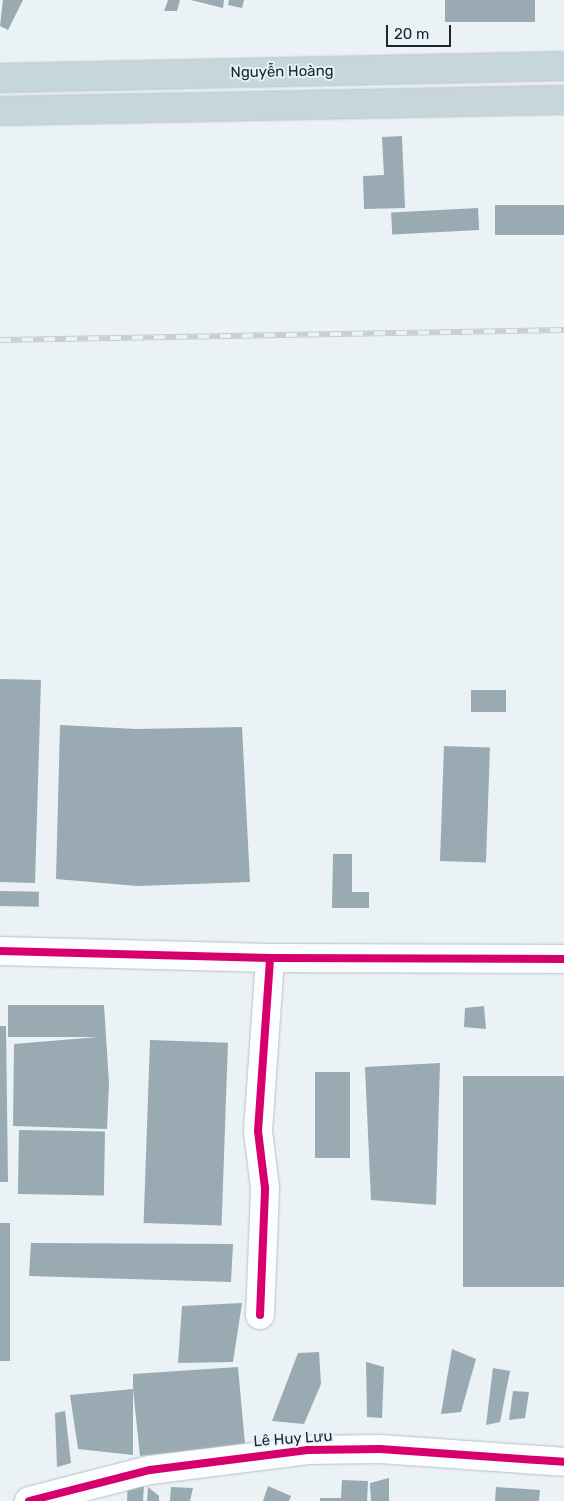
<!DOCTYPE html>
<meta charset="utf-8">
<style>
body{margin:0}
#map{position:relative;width:564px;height:1501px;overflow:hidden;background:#eaf2f6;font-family:Rubik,sans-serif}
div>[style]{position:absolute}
.building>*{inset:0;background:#99aab3;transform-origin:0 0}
.roads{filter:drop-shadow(0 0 1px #bac0c3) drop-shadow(0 0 1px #bac0c3)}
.minor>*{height:28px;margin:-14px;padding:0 14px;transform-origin:14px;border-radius:14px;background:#fcfdfe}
.highway>*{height:28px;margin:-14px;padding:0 14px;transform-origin:14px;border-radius:14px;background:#c7d6dd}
.rail>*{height:5.5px;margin-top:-2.75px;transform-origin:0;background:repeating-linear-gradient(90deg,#e4f3fc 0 11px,#cbcdcf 0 22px);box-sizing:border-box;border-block:1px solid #cbcdcf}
.cycleway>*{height:8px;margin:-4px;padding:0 4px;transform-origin:4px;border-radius:4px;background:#d6006c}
span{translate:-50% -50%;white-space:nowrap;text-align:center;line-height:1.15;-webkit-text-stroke:4px #e4f3fc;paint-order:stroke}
.street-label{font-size:15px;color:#202528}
.scale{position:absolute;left:386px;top:25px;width:65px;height:22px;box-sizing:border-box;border:2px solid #202528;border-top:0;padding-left:6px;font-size:15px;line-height:18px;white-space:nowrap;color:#202528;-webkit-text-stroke:4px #e4f3fc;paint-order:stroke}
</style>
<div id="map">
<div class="building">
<div style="clip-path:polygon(3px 0,23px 0,8px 30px,0 26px)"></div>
<div style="clip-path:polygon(168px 0,180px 0,177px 11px,164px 11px)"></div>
<div style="clip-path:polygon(191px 0,224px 0,223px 8px)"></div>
<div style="clip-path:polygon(229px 0,244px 0,242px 8px,228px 5px)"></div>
<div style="left:445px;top:0;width:90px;height:22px"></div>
<div style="clip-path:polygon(402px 136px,405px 208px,364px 209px,363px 176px,384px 175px,382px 137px)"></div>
<div style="left:564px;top:205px;width:30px;height:69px;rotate:90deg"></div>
<div style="left:478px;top:208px;width:22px;height:87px;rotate:87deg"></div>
<div style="clip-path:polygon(0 679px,41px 680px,35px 883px,0 882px)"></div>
<div style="left:471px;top:690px;width:35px;height:22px"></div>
<div style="clip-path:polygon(60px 725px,136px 729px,242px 727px,250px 882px,137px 886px,56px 879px)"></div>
<div style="left:444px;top:746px;width:46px;height:115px;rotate:2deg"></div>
<div style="clip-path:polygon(333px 854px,352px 854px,352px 892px,369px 892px,369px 908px,332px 908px)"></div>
<div style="left:0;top:891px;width:39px;height:15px;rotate:1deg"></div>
<div style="clip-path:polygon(8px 1005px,104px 1005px,109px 1083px,107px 1129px,13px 1126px,14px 1044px,98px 1037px,8px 1037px)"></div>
<div style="clip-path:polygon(484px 1006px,486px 1029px,464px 1027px,465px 1008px)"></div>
<div style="clip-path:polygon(0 1026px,6px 1026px,8px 1182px,0 1182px)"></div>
<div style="left:150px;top:1040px;width:78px;height:183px;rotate:2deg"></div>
<div style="clip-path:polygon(440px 1063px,436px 1205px,371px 1200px,365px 1067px)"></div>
<div style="left:315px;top:1072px;width:35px;height:86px"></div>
<div style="left:463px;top:1076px;width:101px;height:211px"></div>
<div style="left:19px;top:1130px;width:86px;height:64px;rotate:1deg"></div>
<div style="left:0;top:1223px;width:10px;height:138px"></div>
<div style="clip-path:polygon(31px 1243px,233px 1244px,231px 1282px,29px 1276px)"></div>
<div style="clip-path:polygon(242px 1303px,233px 1362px,178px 1363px,182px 1306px)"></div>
<div style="clip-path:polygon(452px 1349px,476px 1359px,461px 1412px,441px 1414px)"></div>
<div style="clip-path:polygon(319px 1352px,321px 1384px,304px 1424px,272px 1421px,298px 1353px)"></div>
<div style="clip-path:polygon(366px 1362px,384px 1367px,382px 1418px,367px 1417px)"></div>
<div style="clip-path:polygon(238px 1367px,245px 1444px,140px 1456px,133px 1389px,133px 1455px,78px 1449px,70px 1395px,133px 1389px,133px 1374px)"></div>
<div style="clip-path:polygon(493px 1368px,510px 1371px,500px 1422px,486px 1425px)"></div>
<div style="clip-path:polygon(513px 1391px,529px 1392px,525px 1418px,509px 1420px)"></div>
<div style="clip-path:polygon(65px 1411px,71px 1463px,57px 1467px,55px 1413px)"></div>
<div style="clip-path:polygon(389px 1478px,389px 1501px,371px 1501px,370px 1483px)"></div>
<div style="clip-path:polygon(128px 1479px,144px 1485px,143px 1501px,127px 1501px)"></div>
<div style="clip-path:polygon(342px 1480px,368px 1481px,367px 1501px,320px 1501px,320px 1498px,341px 1498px)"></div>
<div style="clip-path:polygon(268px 1486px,291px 1496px,289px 1501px,263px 1501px)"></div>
<div style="clip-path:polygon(148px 1487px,159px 1496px,159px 1501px,147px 1501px)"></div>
<div style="clip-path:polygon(171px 1487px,193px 1488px,190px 1501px,170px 1501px)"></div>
<div style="clip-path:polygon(496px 1487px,540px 1490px,539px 1501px,495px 1501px)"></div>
</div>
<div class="roads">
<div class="minor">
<div style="left:0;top:951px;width:270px;rotate:1.5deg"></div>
<div style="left:270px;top:958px;width:294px;rotate:0.2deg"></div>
<div style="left:260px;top:1315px;width:127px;rotate:-87.7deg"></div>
<div style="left:265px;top:1188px;width:57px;rotate:-97deg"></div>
<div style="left:258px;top:1131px;width:173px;rotate:-86deg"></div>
<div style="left:29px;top:1501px;width:125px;rotate:-14.4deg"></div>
<div style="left:150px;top:1470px;width:159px;rotate:-7.2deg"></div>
<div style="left:308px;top:1450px;width:72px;rotate:-0.8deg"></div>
<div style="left:380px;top:1449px;width:184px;rotate:4deg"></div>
</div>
<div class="highway">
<div style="left:0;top:78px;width:564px;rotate:-1.22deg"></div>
<div style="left:0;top:111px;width:564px;rotate:-1.12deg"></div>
</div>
</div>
<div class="rail">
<div style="left:0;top:340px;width:564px;rotate:-1.02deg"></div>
</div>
<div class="cycleway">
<div style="left:0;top:951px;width:270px;rotate:1.5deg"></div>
<div style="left:270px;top:958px;width:294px;rotate:0.2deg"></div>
<div style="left:260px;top:1315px;width:127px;rotate:-87.7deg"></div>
<div style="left:265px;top:1188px;width:57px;rotate:-97deg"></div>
<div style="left:258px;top:1131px;width:173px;rotate:-86deg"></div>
<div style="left:29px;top:1501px;width:125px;rotate:-14.4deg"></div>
<div style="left:150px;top:1470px;width:159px;rotate:-7.2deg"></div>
<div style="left:308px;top:1450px;width:72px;rotate:-0.8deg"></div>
<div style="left:380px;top:1449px;width:184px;rotate:4deg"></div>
</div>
<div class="street-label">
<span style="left:282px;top:72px;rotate:-1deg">Nguyễn Hoàng</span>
<span style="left:293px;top:1439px;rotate:-4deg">Lê Huy Lưu</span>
</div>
<div class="scale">20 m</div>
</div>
